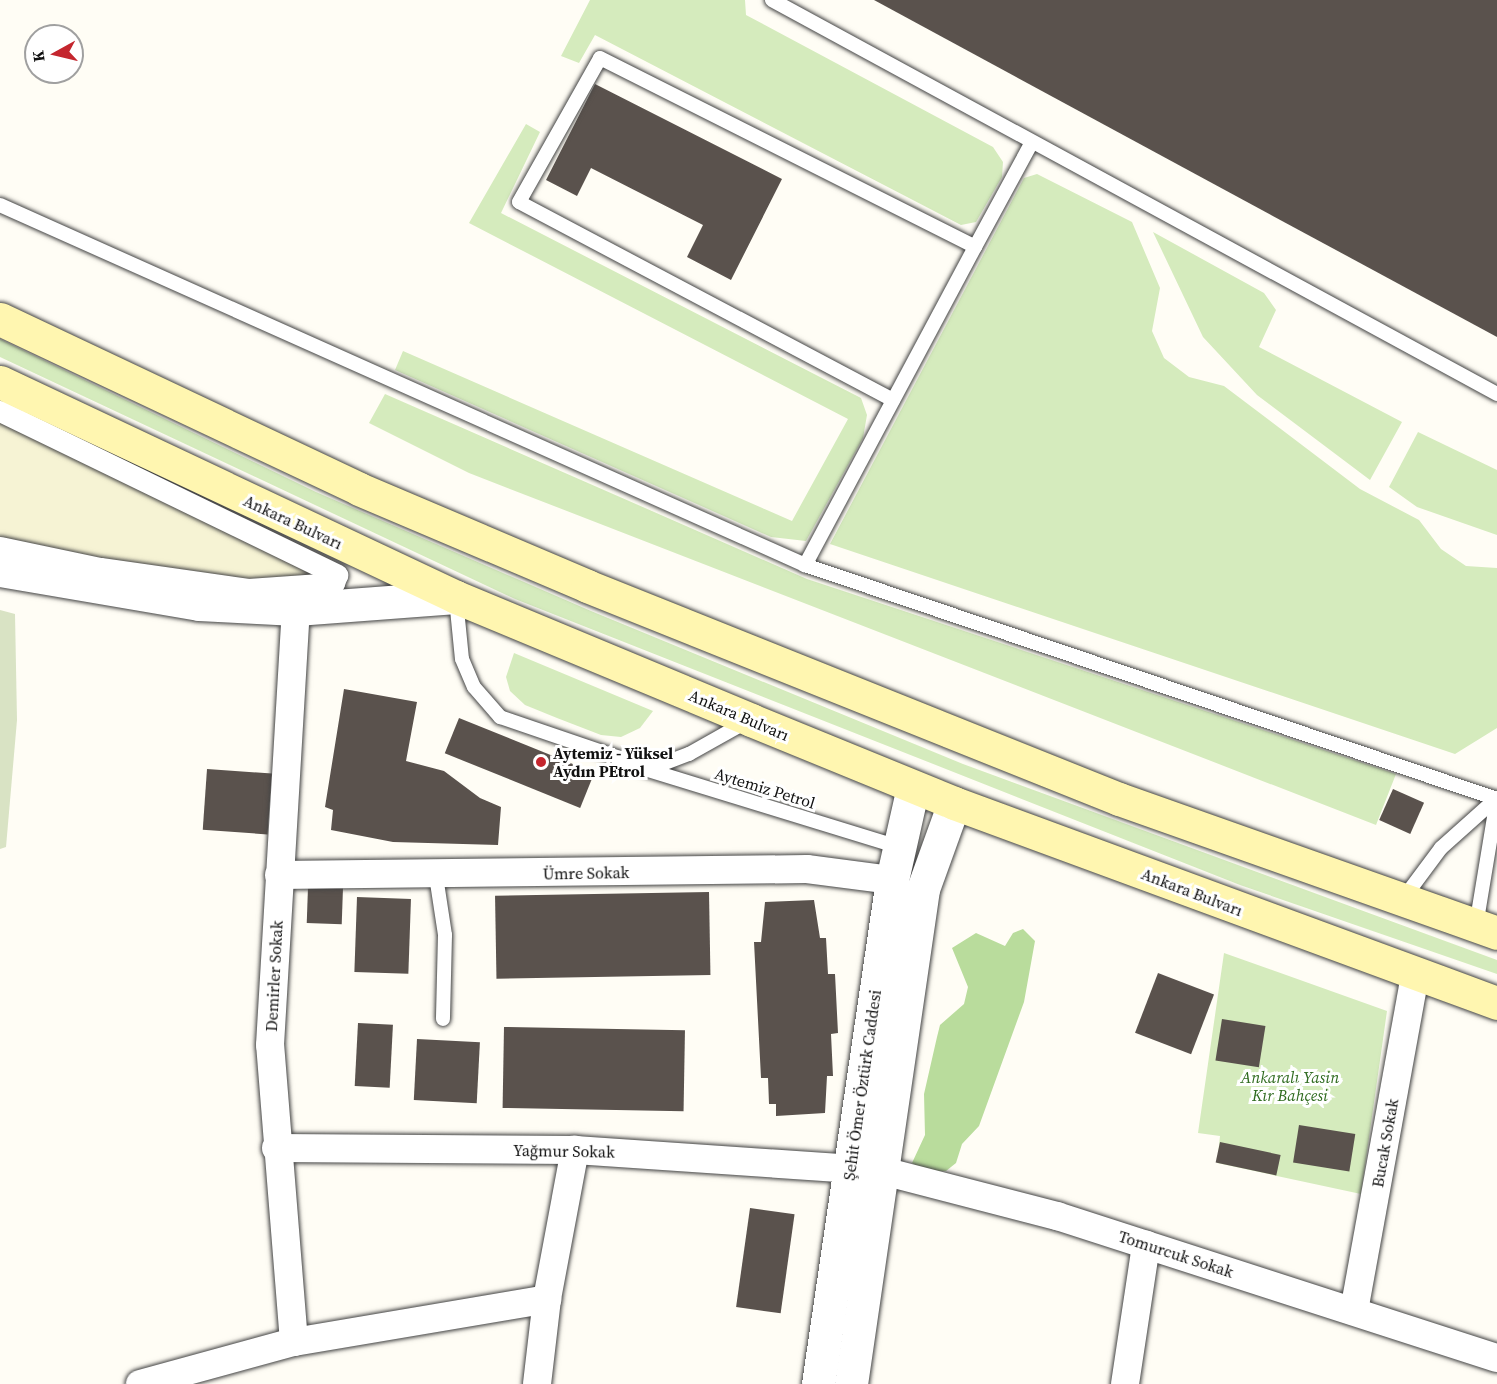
<!DOCTYPE html>
<meta charset="utf-8">
<style>
body{margin:0}
#map{position:relative;width:1497px;height:1384px;overflow:hidden;background:#fffdf5;font-family:"Source Serif 4",serif}
div>[style]{position:absolute}
.farmland>*{inset:0;background:#f6f3d4}
.green>*{inset:0;background:#d5ebbd}
.forest>*{inset:0;background:#b9dc9c}
.cemetery>*{inset:0;background:#d9e3c4}
.building>*{inset:0;background:#5a524d;transform-origin:0 0}
.roads{filter:drop-shadow(0 0 2px #444) drop-shadow(0 0 2px #444)}
.service>*{height:14px;margin:-7px;padding:0 7px;transform-origin:7px;border-radius:7px;background:#fff}
.pedestrian>*{height:21px;margin:-10.5px;padding:0 10.5px;transform-origin:10.5px;border-radius:10.5px;background:#fff}
.minor>*{height:28px;margin:-14px;padding:0 14px;transform-origin:14px;border-radius:14px;background:#fff}
.tertiary>*{height:33px;margin:-16.5px;padding:0 16.5px;transform-origin:16.5px;border-radius:16.5px;background:#fff}
.secondary>*{height:33px;margin:-16.5px;padding:0 16.5px;transform-origin:16.5px;border-radius:16.5px;background:#fff6b0}
.dots>*{width:16px;height:16px;translate:-50% -50%;box-sizing:border-box;border:3px solid #fff;border-radius:50%}
span{translate:-50% -50%;white-space:nowrap;text-align:center;line-height:1.15;-webkit-text-stroke:6px #fff;paint-order:stroke}
.street-label{font-size:16px;color:#111}
.poi-label{font-size:16px;color:#111;font-weight:700}
.left{translate:0 -50%;text-align:left}
.park-label{font-size:16px;color:#2f6b1f;font-style:italic}
.north{position:absolute;left:24px;top:24px;width:60px;height:60px;box-sizing:border-box;background:#fff;border:2px solid #a0a0a0;border-radius:50%;rotate:262deg;font-size:16px;font-weight:700;line-height:24px;text-align:center;color:#111}
.north::after{content:'';display:block;margin:auto;width:21px;height:27px;background:#c4262e;clip-path:polygon(50% 0,100% 100%,50% 72%,0 100%)}
</style>
<div id="map">
<div class="farmland">
<div style="clip-path:polygon(0 420px,332px 578px,227px 580px,0 542px)"></div>
</div>
<div class="green">
<div style="clip-path:polygon(590px 0,745px 0,746px 15px,993px 147px,1003px 162px,1002px 177px,976px 222px,961px 225px,595px 35px,579px 63px,561px 56px)"></div>
<div style="clip-path:polygon(526px 124px,540px 132px,501px 213px,861px 398px,867px 415px,863px 438px,806px 541px,771px 537px,395px 370px,403px 351px,792px 521px,848px 419px,469px 223px)"></div>
<div style="clip-path:polygon(1037px 174px,1132px 222px,1160px 288px,1152px 331px,1164px 358px,1189px 377px,1224px 386px,1360px 489px,1419px 520px,1441px 549px,1466px 566px,1497px 568px,1497px 728px,1455px 754px,830px 544px,1024px 178px)"></div>
<div style="clip-path:polygon(1153px 232px,1264px 293px,1276px 310px,1259px 347px,1402px 422px,1370px 480px,1257px 395px,1203px 337px)"></div>
<div style="clip-path:polygon(0 339px,316px 492px,591px 611px,963px 764px,1497px 960px,1497px 974px,1240px 885px,515px 599px,0 357px)"></div>
<div style="clip-path:polygon(385px 394px,807px 579px,1396px 774px,1376px 825px,469px 473px,369px 423px)"></div>
<div style="clip-path:polygon(1418px 432px,1497px 470px,1497px 535px,1417px 507px,1389px 487px)"></div>
<div style="clip-path:polygon(514px 653px,653px 711px,640px 728px,621px 737px,601px 735px,557px 718px,525px 705px,510px 691px,506px 677px)"></div>
<div style="clip-path:polygon(1224px 953px,1387px 1011px,1361px 1194px,1217px 1163px,1220px 1136px,1198px 1133px)"></div>
</div>
<div class="forest">
<div style="clip-path:polygon(1023px 929px,1035px 941px,1024px 1002px,979px 1126px,962px 1144px,956px 1163px,946px 1171px,926px 1172px,912px 1163px,925px 1135px,924px 1094px,937px 1037px,940px 1025px,964px 1004px,968px 987px,952px 948px,976px 933px,1005px 946px,1013px 933px)"></div>
</div>
<div class="cemetery">
<div style="clip-path:polygon(0 610px,15px 614px,17px 720px,6px 847px,0 849px)"></div>
</div>
<div class="building">
<div style="clip-path:polygon(874px 0,1497px 0,1497px 337px,1223px 189px)"></div>
<div style="clip-path:polygon(595px 84px,782px 179px,731px 280px,687px 257px,703px 225px,591px 168px,577px 196px,546px 180px)"></div>
<div style="clip-path:polygon(344px 689px,417px 702px,406px 761px,444px 771px,480px 798px,501px 807px,498px 845px,393px 842px,331px 830px,333px 810px,325px 807px)"></div>
<div style="left:459px;top:718px;width:146px;height:38px;rotate:22deg"></div>
<div style="left:207px;top:769px;width:65px;height:61px;rotate:4deg"></div>
<div style="left:1393px;top:789px;width:34px;height:34px;rotate:24deg"></div>
<div style="left:308px;top:887px;width:35px;height:36px;rotate:2deg"></div>
<div style="left:709px;top:892px;width:83px;height:214px;rotate:89deg"></div>
<div style="left:357px;top:897px;width:54px;height:75px;rotate:2deg"></div>
<div style="clip-path:polygon(814px 900px,820px 938px,826px 938px,828px 974px,835px 974px,838px 1033px,831px 1034px,833px 1076px,827px 1076px,825px 1113px,776px 1116px,776px 1104px,769px 1104px,768px 1078px,761px 1078px,754px 942px,761px 942px,765px 902px)"></div>
<div style="left:1158px;top:973px;width:60px;height:64px;rotate:21deg"></div>
<div style="left:1222px;top:1019px;width:44px;height:42px;rotate:9deg"></div>
<div style="left:358px;top:1023px;width:35px;height:63px;rotate:3deg"></div>
<div style="left:504px;top:1027px;width:181px;height:81px;rotate:1deg"></div>
<div style="left:417px;top:1039px;width:63px;height:61px;rotate:3deg"></div>
<div style="left:1299px;top:1125px;width:57px;height:38px;rotate:9deg"></div>
<div style="left:1220px;top:1142px;width:62px;height:21px;rotate:12deg"></div>
<div style="left:750px;top:1208px;width:45px;height:100px;rotate:8deg"></div>
</div>
<div class="roads">
<div class="service">
<div style="left:772px;top:0;width:825px;rotate:28.52deg"></div>
<div style="left:0;top:205px;width:882px;rotate:24.09deg"></div>
<div style="left:975px;top:247px;width:119px;rotate:-61.5deg"></div>
<div style="left:893px;top:400px;width:423px;rotate:-152.1deg"></div>
<div style="left:519px;top:202px;width:165px;rotate:-60.6deg"></div>
<div style="left:600px;top:58px;width:420px;rotate:26.7deg"></div>
<div style="left:975px;top:247px;width:361px;rotate:118.1deg"></div>
<div style="left:805px;top:565px;width:730px;rotate:18.68deg"></div>
<div style="left:456px;top:599px;width:60px;rotate:84.3deg"></div>
<div style="left:462px;top:659px;width:30px;rotate:67deg"></div>
<div style="left:474px;top:687px;width:40px;rotate:49deg"></div>
<div style="left:500px;top:717px;width:148px;rotate:18.9deg"></div>
<div style="left:640px;top:765px;width:25px;rotate:-5deg"></div>
<div style="left:665px;top:763px;width:26px;rotate:-21deg"></div>
<div style="left:689px;top:754px;width:65px;rotate:-29.3deg"></div>
<div style="left:642px;top:768px;width:268px;rotate:17.1deg"></div>
<div style="left:436px;top:876px;width:60px;rotate:81.3deg"></div>
<div style="left:445px;top:935px;width:84px;rotate:91.4deg"></div>
<div style="left:1403px;top:899px;width:64px;rotate:-53.3deg"></div>
<div style="left:1441px;top:848px;width:75px;rotate:-41.8deg"></div>
<div style="left:1476px;top:926px;width:129px;rotate:-80.6deg"></div>
</div>
<div class="pedestrian">
<div style="left:0;top:411px;width:375px;rotate:25.9deg"></div>
<div style="left:337px;top:575px;width:9px;rotate:111deg"></div>
<div style="left:334px;top:583px;width:86px;rotate:176deg"></div>
<div style="left:248px;top:589px;width:149px;rotate:-171.9deg"></div>
<div style="left:100px;top:568px;width:102px;rotate:-168.1deg"></div>
</div>
<div class="minor">
<div style="left:279px;top:875px;width:528px;rotate:-0.65deg"></div>
<div style="left:807px;top:869px;width:86px;rotate:7.4deg"></div>
<div style="left:276px;top:1148px;width:299px;rotate:0.4deg"></div>
<div style="left:575px;top:1150px;width:309px;rotate:3.9deg"></div>
<div style="left:883px;top:1171px;width:180px;rotate:14.5deg"></div>
<div style="left:1057px;top:1216px;width:462px;rotate:17.9deg"></div>
<div style="left:1354px;top:1311px;width:341px;rotate:-79.7deg"></div>
<div style="left:294px;top:1342px;width:298px;rotate:-94.6deg"></div>
<div style="left:270px;top:1045px;width:437px;rotate:-86.6deg"></div>
<div style="left:140px;top:1384px;width:160px;rotate:-15.3deg"></div>
<div style="left:294px;top:1342px;width:257px;rotate:-9.6deg"></div>
<div style="left:537px;top:1384px;width:86px;rotate:-83.3deg"></div>
<div style="left:547px;top:1299px;width:152px;rotate:-79.4deg"></div>
<div style="left:1125px;top:1384px;width:141px;rotate:-81.4deg"></div>
</div>
<div class="tertiary">
<div style="left:0;top:570px;width:202px;rotate:9.7deg"></div>
<div style="left:199px;top:604px;width:97px;rotate:3deg"></div>
<div style="left:296px;top:609px;width:160px;rotate:-4.3deg"></div>
<div style="left:818px;top:1384px;width:509px;rotate:-81.65deg"></div>
<div style="left:892px;top:880px;width:95px;rotate:-77.3deg"></div>
<div style="left:851px;top:1384px;width:500px;rotate:-81.72deg"></div>
<div style="left:923px;top:889px;width:91px;rotate:-70.2deg"></div>
</div>
<div class="secondary">
<div style="left:0;top:319px;width:397px;rotate:25.3deg"></div>
<div style="left:359px;top:489px;width:248px;rotate:23deg"></div>
<div style="left:587px;top:586px;width:573px;rotate:21.82deg"></div>
<div style="left:1119px;top:799px;width:401px;rotate:19.5deg"></div>
<div style="left:0;top:382px;width:504px;rotate:25.24deg"></div>
<div style="left:456px;top:597px;width:320px;rotate:22.6deg"></div>
<div style="left:751px;top:720px;width:219px;rotate:22.2deg"></div>
<div style="left:954px;top:803px;width:579px;rotate:20.22deg"></div>
</div>
</div>
<div class="dots">
<div style="left:541px;top:762px;background:#c4262e"></div>
</div>
<div class="street-label">
<span style="left:293px;top:522px;rotate:25deg">Ankara Bulvarı</span>
<span style="left:739px;top:715px;rotate:23deg">Ankara Bulvarı</span>
<span style="left:765px;top:788px;rotate:17deg">Aytemiz Petrol</span>
<span style="left:586px;top:873px;rotate:-1deg">Ümre Sokak</span>
<span style="left:1192px;top:892px;rotate:21deg">Ankara Bulvarı</span>
<span style="left:274px;top:976px;rotate:-87deg">Demirler Sokak</span>
<span style="left:862px;top:1085px;rotate:-82deg">Şehit Ömer Öztürk Caddesi</span>
<span style="left:1385px;top:1143px;rotate:-80deg">Bucak Sokak</span>
<span style="left:564px;top:1151px;rotate:1deg">Yağmur Sokak</span>
<span style="left:1176px;top:1254px;rotate:18deg">Tomurcuk Sokak</span>
</div>
<div class="poi-label">
<span class="left" style="left:553px;top:762px">Aytemiz - Yüksel<br>Aydın PEtrol</span>
</div>
<div class="park-label">
<span style="left:1290px;top:1086px">Ankaralı Yasin<br>Kır Bahçesi</span>
</div>
<div class="north">K</div>
</div>
